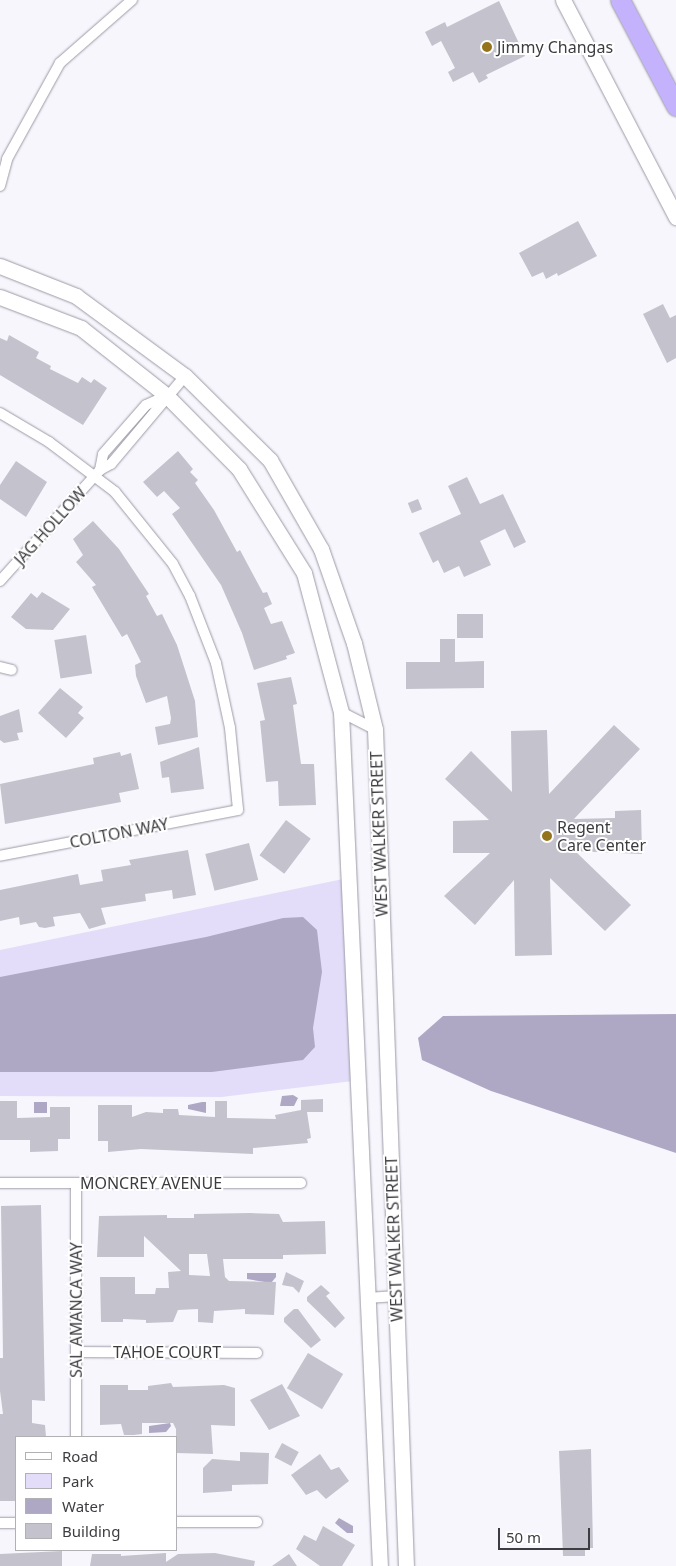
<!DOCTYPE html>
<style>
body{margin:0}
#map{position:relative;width:676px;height:1566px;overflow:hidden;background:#f7f6fd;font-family:"Noto Sans",sans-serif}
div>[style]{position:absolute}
.green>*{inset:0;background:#e3ddfa}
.water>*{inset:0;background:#afa8c5;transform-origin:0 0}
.building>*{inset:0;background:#c4c2cd;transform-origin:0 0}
.roads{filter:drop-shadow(0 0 1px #9c9aa5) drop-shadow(0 0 1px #9c9aa5)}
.street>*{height:10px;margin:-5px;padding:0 5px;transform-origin:5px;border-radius:5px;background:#fff}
.secondary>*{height:15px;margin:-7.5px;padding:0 7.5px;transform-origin:7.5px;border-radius:7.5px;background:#fff}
.highway>*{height:19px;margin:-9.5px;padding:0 9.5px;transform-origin:9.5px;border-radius:9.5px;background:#c5b2fc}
.dots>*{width:14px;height:14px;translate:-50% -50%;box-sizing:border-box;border:2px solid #fff;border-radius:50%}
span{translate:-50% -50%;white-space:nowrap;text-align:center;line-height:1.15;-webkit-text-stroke:4px #fff;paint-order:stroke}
.poi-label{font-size:16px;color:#3d3c41}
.left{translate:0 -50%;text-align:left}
.street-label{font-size:16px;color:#3d3c41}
.legend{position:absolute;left:15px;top:1436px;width:162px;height:115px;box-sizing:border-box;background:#fff;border:1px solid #b1b1b3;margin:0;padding:6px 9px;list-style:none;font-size:15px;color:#3d3c41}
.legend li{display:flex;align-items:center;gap:10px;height:25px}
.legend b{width:25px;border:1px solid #b1b1b3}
.scale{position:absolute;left:498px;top:1528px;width:92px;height:22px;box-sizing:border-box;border:2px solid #3d3c41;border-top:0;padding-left:6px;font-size:15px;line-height:18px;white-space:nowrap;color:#3d3c41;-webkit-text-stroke:4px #fff;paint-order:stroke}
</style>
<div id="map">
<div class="green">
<div style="clip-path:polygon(343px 879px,353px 1081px,222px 1097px,0 1096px,0 950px)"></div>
</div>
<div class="water">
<div style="clip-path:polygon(303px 917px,317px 930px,322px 972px,313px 1028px,315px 1047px,303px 1060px,212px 1072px,0 1072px,0 977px,206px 937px,283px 918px)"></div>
<div style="clip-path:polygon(676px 1014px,676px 1153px,491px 1091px,422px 1060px,418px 1038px,443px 1016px)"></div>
<div style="clip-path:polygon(293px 1095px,298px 1098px,294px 1106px,280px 1106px,282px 1096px)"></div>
<div style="left:34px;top:1102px;width:13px;height:11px"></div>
<div style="clip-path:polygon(202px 1102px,206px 1102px,206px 1113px,188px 1109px,188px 1105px)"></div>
<div style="clip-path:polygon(247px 1273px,276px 1273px,276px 1277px,271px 1283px,247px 1279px)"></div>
<div style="clip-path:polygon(170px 1423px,171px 1426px,166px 1432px,149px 1433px,149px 1426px)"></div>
<div style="clip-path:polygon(339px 1518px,353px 1526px,353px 1533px,347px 1533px,335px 1523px)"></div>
</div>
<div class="building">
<div style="clip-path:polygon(499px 1px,525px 56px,486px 75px,488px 78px,479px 83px,473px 72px,453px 82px,448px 72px,455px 68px,441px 41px,432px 46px,425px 32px,445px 22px,447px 27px)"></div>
<div style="clip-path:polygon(578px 221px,597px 256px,558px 276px,557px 273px,546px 279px,543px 272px,532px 277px,519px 253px)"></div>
<div style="clip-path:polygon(663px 304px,670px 318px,676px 315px,676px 358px,667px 363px,643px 314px)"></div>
<div style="clip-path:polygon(9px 335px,39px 352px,36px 358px,51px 366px,50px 369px,78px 383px,82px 377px,91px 383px,94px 379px,107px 388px,83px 425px,0 375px,0 338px,7px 341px)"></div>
<div style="clip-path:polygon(178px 451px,193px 469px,190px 472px,198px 480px,195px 483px,214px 510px,237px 552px,240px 550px,263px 593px,267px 592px,272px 604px,264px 608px,271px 624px,282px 621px,295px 653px,286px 656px,287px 659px,254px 670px,242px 633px,221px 585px,172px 514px,180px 508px,164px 491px,157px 497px,143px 482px)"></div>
<div style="clip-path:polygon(16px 461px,47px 482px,26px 517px,0 499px,0 485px)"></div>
<div style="clip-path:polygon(467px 477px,480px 504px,503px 494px,526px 542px,514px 548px,505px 529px,480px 541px,491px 565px,464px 577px,459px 566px,444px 573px,438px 560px,433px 563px,419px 533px,461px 514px,448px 486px)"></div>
<div style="left:418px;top:499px;width:11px;height:11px;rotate:68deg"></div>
<div style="clip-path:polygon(93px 521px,119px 549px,149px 594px,146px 596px,157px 616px,162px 614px,177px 645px,195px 701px,198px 737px,158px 745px,155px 727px,170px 724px,171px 718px,167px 696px,146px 703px,136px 676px,135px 665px,141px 662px,127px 634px,122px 637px,92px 587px,96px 585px,76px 562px,83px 555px,73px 539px)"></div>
<div style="clip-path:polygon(42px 592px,70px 609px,53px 630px,26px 629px,11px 617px,31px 593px,37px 598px)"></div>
<div style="left:457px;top:614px;width:26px;height:24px"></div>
<div style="left:86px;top:635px;width:39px;height:32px;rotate:81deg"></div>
<div style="clip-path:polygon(440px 639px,455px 639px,455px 662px,484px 661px,484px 688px,406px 689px,406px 662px,440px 662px)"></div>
<div style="clip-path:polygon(291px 677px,297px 704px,293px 705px,301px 764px,314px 764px,316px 805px,279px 806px,278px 781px,266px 782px,260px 721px,265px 720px,257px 683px)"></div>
<div style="clip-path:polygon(60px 688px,83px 707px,78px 713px,84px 718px,66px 738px,38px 713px)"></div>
<div style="clip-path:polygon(19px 709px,23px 732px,17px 733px,19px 740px,4px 743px,0 740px,0 716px)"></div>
<div style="clip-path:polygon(614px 725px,640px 749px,574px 819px,615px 818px,615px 811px,641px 810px,642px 854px,575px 851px,631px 905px,605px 931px,550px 878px,552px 955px,515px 956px,514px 880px,475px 925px,444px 896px,490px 853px,453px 853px,453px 821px,489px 820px,445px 779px,471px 751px,512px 792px,511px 731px,547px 730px,549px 794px)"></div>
<div style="clip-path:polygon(199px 747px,204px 789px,171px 793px,169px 777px,162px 778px,160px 762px)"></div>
<div style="clip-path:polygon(120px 752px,121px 756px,131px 753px,139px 789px,119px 793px,121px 802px,5px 824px,0 784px,94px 764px,93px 758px)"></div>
<div style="left:286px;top:820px;width:31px;height:44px;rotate:37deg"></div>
<div style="left:249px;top:843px;width:38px;height:45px;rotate:76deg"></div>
<div style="clip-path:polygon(188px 850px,196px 895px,173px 899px,172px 890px,145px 894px,146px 901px,101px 908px,106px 924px,89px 929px,80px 913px,53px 917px,55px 926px,45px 928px,39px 927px,36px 922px,20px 925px,19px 917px,0 921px,0 890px,78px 874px,80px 885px,103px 881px,101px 870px,131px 865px,129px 860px)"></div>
<div style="clip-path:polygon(323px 1099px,323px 1112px,307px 1112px,311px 1138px,307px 1139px,308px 1143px,253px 1148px,253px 1154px,141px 1149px,108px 1152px,108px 1141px,98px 1141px,98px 1105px,132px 1105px,132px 1117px,146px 1112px,163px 1113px,163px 1109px,178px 1109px,179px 1115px,215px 1117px,215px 1101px,227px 1101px,227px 1118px,276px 1119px,275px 1115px,301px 1110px,301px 1100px)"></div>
<div style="clip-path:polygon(0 1101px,17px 1101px,17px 1118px,50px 1117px,50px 1107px,70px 1107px,70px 1139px,58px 1139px,58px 1151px,30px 1152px,30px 1140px,0 1140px)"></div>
<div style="clip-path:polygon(41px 1205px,45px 1401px,32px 1400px,32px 1423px,45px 1425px,46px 1437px,16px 1437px,16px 1501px,0 1501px,0 1414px,3px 1414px,0 1391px,0 1358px,3px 1358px,1px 1206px)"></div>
<div style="clip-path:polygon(evenodd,250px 1213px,279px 1214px,283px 1222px,325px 1221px,326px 1254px,283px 1255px,283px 1259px,223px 1259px,225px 1277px,229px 1281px,276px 1282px,274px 1315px,245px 1314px,245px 1309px,214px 1311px,213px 1323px,198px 1322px,198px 1309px,178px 1310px,173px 1322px,146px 1323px,146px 1320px,123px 1319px,123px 1322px,101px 1322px,100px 1277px,135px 1277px,135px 1294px,155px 1294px,156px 1288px,169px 1288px,168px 1272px,181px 1271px,144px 1236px,144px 1257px,97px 1257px,99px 1216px,167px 1215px,167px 1218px,194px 1218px,194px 1214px,250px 1213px,189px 1254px,207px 1254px,210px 1276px,189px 1275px,189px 1254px)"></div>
<div style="clip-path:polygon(286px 1272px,304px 1281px,299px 1293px,293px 1287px,282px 1285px)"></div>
<div style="clip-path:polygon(321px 1285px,330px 1293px,326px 1296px,345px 1318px,335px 1328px,307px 1301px,307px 1297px)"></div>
<div style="clip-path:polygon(294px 1309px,298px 1309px,321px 1340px,311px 1348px,284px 1322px,284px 1318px)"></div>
<div style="left:308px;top:1353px;width:41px;height:41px;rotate:31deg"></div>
<div style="clip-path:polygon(171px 1383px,173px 1387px,224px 1385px,235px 1388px,235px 1426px,211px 1425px,213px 1454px,176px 1453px,176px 1429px,173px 1423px,142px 1423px,142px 1434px,134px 1435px,124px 1435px,121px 1424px,100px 1425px,100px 1385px,128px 1385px,128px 1390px,148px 1390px,148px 1386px)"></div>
<div style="clip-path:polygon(282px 1384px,300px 1416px,269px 1430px,250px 1400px)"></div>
<div style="left:282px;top:1443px;width:19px;height:16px;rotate:28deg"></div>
<div style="clip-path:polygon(591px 1449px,593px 1548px,585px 1548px,585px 1556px,563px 1556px,559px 1451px)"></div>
<div style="clip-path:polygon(240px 1452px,269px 1453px,268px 1484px,232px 1485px,232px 1491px,203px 1493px,203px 1468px,212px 1459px,240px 1461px)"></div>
<div style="clip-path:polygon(320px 1454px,331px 1470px,339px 1467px,349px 1481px,326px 1499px,317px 1490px,306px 1495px,291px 1475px)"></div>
<div style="clip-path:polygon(323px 1526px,355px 1545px,342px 1566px,320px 1566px,296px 1549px,304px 1535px,316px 1541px)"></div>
<div style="clip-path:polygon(62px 1551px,62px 1566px,0 1566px,0 1554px)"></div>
<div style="clip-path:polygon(166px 1553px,166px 1562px,178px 1554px,215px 1553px,255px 1561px,254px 1566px,90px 1566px,92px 1554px,121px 1554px,121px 1556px)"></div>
<div style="clip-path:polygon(289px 1554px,297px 1566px,272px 1566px)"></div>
</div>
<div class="roads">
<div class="street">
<div style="left:0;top:186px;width:28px;rotate:-75deg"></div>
<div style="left:7px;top:159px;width:110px;rotate:-61.1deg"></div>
<div style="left:60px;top:63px;width:96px;rotate:-41.2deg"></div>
<div style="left:0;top:413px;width:57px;rotate:30.6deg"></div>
<div style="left:49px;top:442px;width:83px;rotate:37.1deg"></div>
<div style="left:115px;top:492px;width:92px;rotate:51.1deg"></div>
<div style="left:173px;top:564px;width:36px;rotate:62deg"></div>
<div style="left:190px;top:596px;width:72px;rotate:68.8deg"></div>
<div style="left:216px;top:663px;width:66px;rotate:77.8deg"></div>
<div style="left:230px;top:728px;width:82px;rotate:84.4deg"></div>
<div style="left:238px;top:810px;width:242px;rotate:169.1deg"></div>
<div style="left:100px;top:470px;width:16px;rotate:-79deg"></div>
<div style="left:103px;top:454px;width:65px;rotate:-48.7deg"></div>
<div style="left:146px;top:405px;width:22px;rotate:-24deg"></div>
<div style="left:0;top:581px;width:149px;rotate:-48deg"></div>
<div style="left:100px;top:470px;width:13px;rotate:-29deg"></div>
<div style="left:111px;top:464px;width:115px;rotate:-49.9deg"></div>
<div style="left:0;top:667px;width:12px;rotate:14deg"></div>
<div style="left:341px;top:712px;width:38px;rotate:27deg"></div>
<div style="left:0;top:1183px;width:301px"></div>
<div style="left:76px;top:1183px;width:254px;rotate:90deg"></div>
<div style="left:368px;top:1298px;width:28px;rotate:-4deg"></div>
<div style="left:76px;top:1352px;width:181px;rotate:0.3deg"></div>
<div style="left:176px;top:1522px;width:81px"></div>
<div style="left:0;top:1523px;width:16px"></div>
</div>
<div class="secondary">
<div style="left:563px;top:0;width:245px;rotate:62.5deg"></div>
<div style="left:0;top:266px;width:82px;rotate:21.5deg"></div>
<div style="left:76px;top:296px;width:135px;rotate:36.3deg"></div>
<div style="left:185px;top:376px;width:120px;rotate:44.7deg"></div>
<div style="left:270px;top:460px;width:103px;rotate:60.2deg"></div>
<div style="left:321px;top:549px;width:100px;rotate:70.7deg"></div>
<div style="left:354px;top:643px;width:89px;rotate:76.3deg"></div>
<div style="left:375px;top:729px;width:838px;rotate:87.88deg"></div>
<div style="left:0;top:297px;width:87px;rotate:20.9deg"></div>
<div style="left:81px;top:328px;width:110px;rotate:38.3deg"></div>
<div style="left:167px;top:396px;width:103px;rotate:45.4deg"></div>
<div style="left:239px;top:469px;width:123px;rotate:58deg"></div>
<div style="left:304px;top:573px;width:144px;rotate:75.1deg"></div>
<div style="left:341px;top:712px;width:855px;rotate:87.39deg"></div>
</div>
<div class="highway">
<div style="left:620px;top:0;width:120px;rotate:62.2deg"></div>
</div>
</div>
<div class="dots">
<div style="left:487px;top:47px;background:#95731c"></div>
<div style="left:547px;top:836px;background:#95731c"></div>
</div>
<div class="poi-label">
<span class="left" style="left:497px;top:47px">Jimmy Changas</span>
<span class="left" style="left:557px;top:836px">Regent<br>Care Center</span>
</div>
<div class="street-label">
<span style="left:50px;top:526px;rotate:-48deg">JAG HOLLOW</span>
<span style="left:119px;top:833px;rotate:-11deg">COLTON WAY</span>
<span style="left:379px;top:834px;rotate:-92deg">WEST WALKER STREET</span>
<span style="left:151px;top:1183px">MONCREY AVENUE</span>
<span style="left:394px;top:1239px;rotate:-92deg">WEST WALKER STREET</span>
<span style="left:76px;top:1310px;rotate:-90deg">SAL AMANCA WAY</span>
<span style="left:167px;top:1352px">TAHOE COURT</span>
</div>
<ul class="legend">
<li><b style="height:6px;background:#fff"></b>Road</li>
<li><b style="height:14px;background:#e3ddfa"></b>Park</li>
<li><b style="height:14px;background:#afa8c5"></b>Water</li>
<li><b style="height:14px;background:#c4c2cd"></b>Building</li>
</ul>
<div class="scale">50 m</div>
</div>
